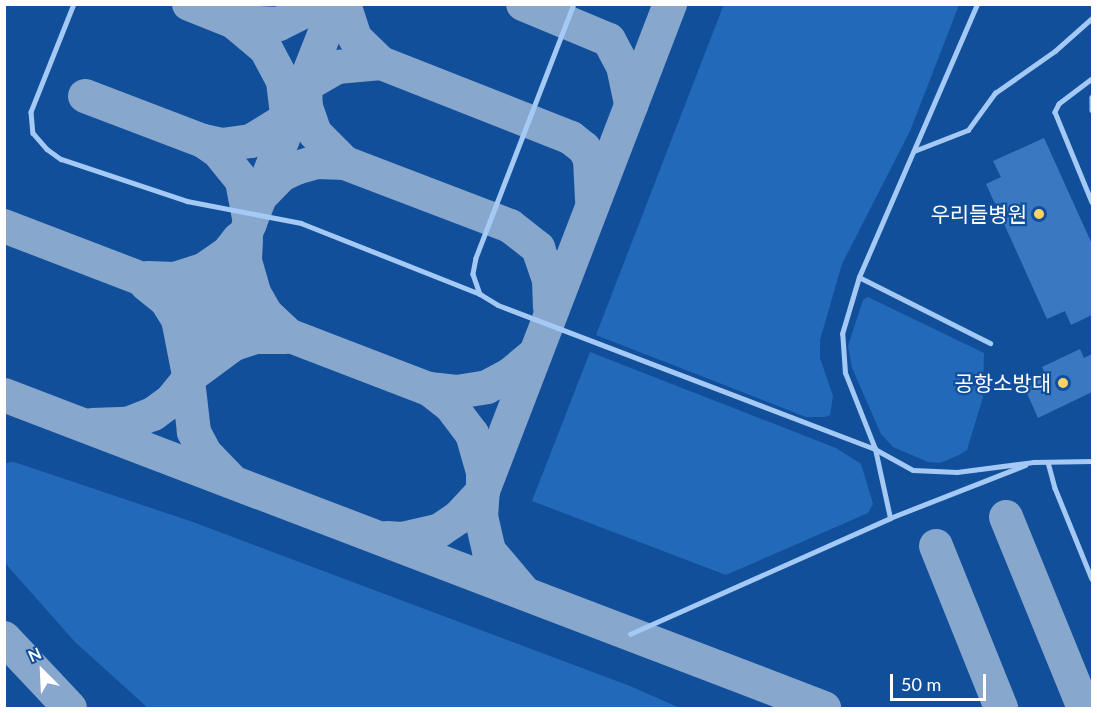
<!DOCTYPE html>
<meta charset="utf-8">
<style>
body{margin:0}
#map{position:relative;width:1097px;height:713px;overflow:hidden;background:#114f9b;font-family:Lato,"Noto Sans KR",sans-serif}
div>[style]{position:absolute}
.green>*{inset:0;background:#2369b9}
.taxiway>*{height:34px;margin:-17px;padding:0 17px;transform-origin:17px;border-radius:17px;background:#88a7cd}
.building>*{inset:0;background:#3a78c2}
.service>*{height:4.5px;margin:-2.25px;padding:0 2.25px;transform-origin:2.25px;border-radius:2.25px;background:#a4c9f4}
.dots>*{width:16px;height:16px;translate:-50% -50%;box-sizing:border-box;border:3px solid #114f9b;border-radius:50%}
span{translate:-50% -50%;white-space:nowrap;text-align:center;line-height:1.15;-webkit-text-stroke:4.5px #114f9b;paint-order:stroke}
.poi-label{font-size:21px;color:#fff}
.right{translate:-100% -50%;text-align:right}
.frame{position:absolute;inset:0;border:6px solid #fff;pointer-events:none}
.north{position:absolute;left:12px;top:641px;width:60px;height:60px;-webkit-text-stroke:4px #114f9b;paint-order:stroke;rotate:336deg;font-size:16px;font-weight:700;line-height:24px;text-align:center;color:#fff}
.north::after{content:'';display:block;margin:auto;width:21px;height:27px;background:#fff;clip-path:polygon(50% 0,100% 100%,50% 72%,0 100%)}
.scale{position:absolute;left:890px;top:674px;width:96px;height:27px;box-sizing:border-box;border:3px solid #fff;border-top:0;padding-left:8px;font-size:18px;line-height:21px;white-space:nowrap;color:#fff;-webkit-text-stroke:4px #114f9b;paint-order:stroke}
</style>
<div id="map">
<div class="green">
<div style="clip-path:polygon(724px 4px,959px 5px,910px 131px,842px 264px,820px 340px,820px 358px,833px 396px,830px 415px,825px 417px,806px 417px,596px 335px)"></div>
<div style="clip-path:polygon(868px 297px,984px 353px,983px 397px,967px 450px,959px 455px,940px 463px,928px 462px,893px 447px,881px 434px,852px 368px,848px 346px,863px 300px)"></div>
<div style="clip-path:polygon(590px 352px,836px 448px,861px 464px,873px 504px,868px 513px,726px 575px,532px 501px)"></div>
<div style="clip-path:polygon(14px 462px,193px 522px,630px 686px,680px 708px,148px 708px,75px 642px,5px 563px,5px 463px)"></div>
</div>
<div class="taxiway">
<div style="left:189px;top:4px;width:48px;rotate:21.8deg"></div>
<div style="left:234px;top:22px;width:42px;rotate:40.2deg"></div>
<div style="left:266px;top:49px;width:36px;rotate:62deg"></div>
<div style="left:283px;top:81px;width:42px;rotate:83.2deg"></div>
<div style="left:344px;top:4px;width:36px;rotate:72deg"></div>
<div style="left:355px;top:38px;width:36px;rotate:44deg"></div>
<div style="left:523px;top:4px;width:93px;rotate:22.7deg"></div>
<div style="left:609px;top:40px;width:30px;rotate:62deg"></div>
<div style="left:623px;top:66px;width:40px;rotate:78deg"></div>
<div style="left:234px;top:22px;width:45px;rotate:2.5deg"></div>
<div style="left:279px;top:24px;width:45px;rotate:-26.6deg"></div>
<div style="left:305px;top:84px;width:23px;rotate:88deg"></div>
<div style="left:306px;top:107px;width:28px;rotate:71deg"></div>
<div style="left:315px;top:133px;width:42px;rotate:45deg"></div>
<div style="left:302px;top:93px;width:14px;rotate:-51deg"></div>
<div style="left:311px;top:82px;width:30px;rotate:-30deg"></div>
<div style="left:337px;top:67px;width:44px;rotate:-5.2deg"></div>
<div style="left:381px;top:63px;width:204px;rotate:21.5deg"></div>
<div style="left:571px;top:138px;width:16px;rotate:38deg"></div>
<div style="left:584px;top:148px;width:13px;rotate:61deg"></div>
<div style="left:590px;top:159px;width:41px;rotate:87.2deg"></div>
<div style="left:85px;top:96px;width:126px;rotate:20.9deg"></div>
<div style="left:203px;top:141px;width:18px;rotate:34deg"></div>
<div style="left:218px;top:151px;width:38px;rotate:51deg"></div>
<div style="left:242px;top:181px;width:43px;rotate:79.2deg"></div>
<div style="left:203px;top:141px;width:19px;rotate:12deg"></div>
<div style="left:222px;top:145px;width:29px;rotate:-8deg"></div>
<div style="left:251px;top:141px;width:49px;rotate:-31.8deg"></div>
<div style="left:261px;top:196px;width:29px;rotate:-46deg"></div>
<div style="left:281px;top:175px;width:17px;rotate:-25deg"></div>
<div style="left:296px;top:168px;width:22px;rotate:-16deg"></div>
<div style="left:317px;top:162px;width:28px;rotate:2deg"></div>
<div style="left:345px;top:163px;width:177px;rotate:20.9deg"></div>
<div style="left:510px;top:226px;width:36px;rotate:38deg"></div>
<div style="left:538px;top:248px;width:34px;rotate:71deg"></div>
<div style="left:549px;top:280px;width:27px;rotate:88deg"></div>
<div style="left:4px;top:226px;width:455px;rotate:21deg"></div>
<div style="left:429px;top:389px;width:28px;rotate:6deg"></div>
<div style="left:457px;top:392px;width:30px;rotate:-9deg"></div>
<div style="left:487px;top:387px;width:27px;rotate:-28deg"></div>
<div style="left:511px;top:374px;width:30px;rotate:-40deg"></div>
<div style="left:246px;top:240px;width:21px;rotate:93deg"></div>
<div style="left:245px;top:261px;width:33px;rotate:74deg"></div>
<div style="left:254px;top:293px;width:24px;rotate:60deg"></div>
<div style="left:266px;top:314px;width:26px;rotate:43deg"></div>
<div style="left:148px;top:278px;width:27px;rotate:2deg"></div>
<div style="left:175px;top:279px;width:32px;rotate:-18deg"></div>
<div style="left:205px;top:269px;width:28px;rotate:-35deg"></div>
<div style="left:228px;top:253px;width:18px;rotate:-52deg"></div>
<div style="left:146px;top:284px;width:26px;rotate:39deg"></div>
<div style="left:166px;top:300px;width:22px;rotate:58deg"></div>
<div style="left:178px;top:319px;width:57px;rotate:78.9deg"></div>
<div style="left:189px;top:377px;width:56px;rotate:-36.3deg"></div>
<div style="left:234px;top:344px;width:23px;rotate:-18deg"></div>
<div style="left:256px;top:337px;width:29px"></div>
<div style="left:4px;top:395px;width:878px;rotate:20.89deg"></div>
<div style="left:92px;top:425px;width:35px;rotate:-2deg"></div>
<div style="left:127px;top:424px;width:28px;rotate:-21deg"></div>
<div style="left:153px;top:414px;width:22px;rotate:-36deg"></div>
<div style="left:171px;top:401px;width:27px;rotate:-51deg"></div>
<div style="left:230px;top:479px;width:36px;rotate:-134deg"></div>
<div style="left:205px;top:453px;width:24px;rotate:-118deg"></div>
<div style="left:194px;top:432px;width:52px;rotate:-96.6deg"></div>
<div style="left:188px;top:380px;width:404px;rotate:-68.5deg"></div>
<div style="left:1006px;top:517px;width:206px;rotate:67.8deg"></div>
<div style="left:387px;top:538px;width:15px;rotate:4deg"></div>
<div style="left:402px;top:539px;width:39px;rotate:-13deg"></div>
<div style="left:440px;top:530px;width:23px;rotate:-34deg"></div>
<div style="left:459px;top:517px;width:35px;rotate:-47deg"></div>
<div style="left:483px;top:491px;width:19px;rotate:-90deg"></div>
<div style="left:483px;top:472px;width:40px;rotate:-106deg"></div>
<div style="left:472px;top:434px;width:35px;rotate:-127deg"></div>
<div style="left:451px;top:406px;width:28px;rotate:-142deg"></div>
<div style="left:936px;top:546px;width:175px;rotate:68.1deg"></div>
<div style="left:522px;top:590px;width:51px;rotate:-130.2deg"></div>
<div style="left:489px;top:551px;width:35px;rotate:-103deg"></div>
<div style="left:481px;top:517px;width:26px;rotate:-86deg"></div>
<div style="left:483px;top:491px;width:522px;rotate:-68.99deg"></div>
<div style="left:4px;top:638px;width:96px;rotate:46.7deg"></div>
</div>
<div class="building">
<div style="clip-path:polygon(1044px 138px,1092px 244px,1092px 315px,1071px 325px,1065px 311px,1047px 319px,986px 184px,1001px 177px,993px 161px)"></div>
<div style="clip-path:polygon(1080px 349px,1084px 358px,1092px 354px,1092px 392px,1038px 418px,1025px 389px,1046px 375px,1042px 367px)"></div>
</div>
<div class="service">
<div style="left:74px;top:4px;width:116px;rotate:111.7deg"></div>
<div style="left:31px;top:112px;width:21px;rotate:85deg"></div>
<div style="left:33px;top:133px;width:21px;rotate:49deg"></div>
<div style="left:47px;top:149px;width:17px;rotate:36deg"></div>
<div style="left:61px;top:159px;width:133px;rotate:18.4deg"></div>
<div style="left:187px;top:201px;width:116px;rotate:10.9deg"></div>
<div style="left:301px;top:223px;width:193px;rotate:21.6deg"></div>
<div style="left:574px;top:4px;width:272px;rotate:111.1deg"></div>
<div style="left:476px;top:258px;width:16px;rotate:101deg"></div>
<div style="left:473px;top:274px;width:21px;rotate:71deg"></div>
<div style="left:480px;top:294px;width:21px;rotate:31deg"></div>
<div style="left:498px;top:305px;width:404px;rotate:20.9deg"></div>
<div style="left:875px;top:449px;width:43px;rotate:28.9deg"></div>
<div style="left:913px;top:470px;width:44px;rotate:2.6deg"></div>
<div style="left:957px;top:472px;width:78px;rotate:-7.4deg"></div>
<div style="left:1092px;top:79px;width:41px;rotate:142.9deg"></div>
<div style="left:1059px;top:104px;width:9px;rotate:117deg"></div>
<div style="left:1055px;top:112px;width:97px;rotate:67.7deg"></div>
<div style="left:1092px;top:97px;width:13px;rotate:90deg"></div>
<div style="left:914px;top:151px;width:58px;rotate:-21.3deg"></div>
<div style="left:968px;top:130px;width:46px;rotate:-53.9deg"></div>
<div style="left:995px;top:93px;width:73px;rotate:-35deg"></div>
<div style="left:1055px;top:51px;width:50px;rotate:-41.7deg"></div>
<div style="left:859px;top:277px;width:147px;rotate:26.7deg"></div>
<div style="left:1033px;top:462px;width:59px;rotate:-1deg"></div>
<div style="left:1048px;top:462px;width:27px;rotate:75deg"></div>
<div style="left:1055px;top:488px;width:98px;rotate:67.9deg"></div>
<div style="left:890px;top:518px;width:71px;rotate:-102.3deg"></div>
<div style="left:875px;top:449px;width:82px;rotate:-111.5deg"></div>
<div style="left:845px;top:373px;width:39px;rotate:-94deg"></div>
<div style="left:842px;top:334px;width:59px;rotate:-73.4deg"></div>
<div style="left:859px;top:277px;width:297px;rotate:-66.6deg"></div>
<div style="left:630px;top:634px;width:285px;rotate:-24deg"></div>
<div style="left:890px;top:518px;width:145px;rotate:-21.4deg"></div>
</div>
<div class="dots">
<div style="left:1039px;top:214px;background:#ffd268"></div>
<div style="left:1063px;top:383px;background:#ffd268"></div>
</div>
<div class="poi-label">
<span class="right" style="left:1027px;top:214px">우리들병원</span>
<span class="right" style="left:1051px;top:383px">공항소방대</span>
</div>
<div class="frame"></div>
<div class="north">N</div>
<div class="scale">50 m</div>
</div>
